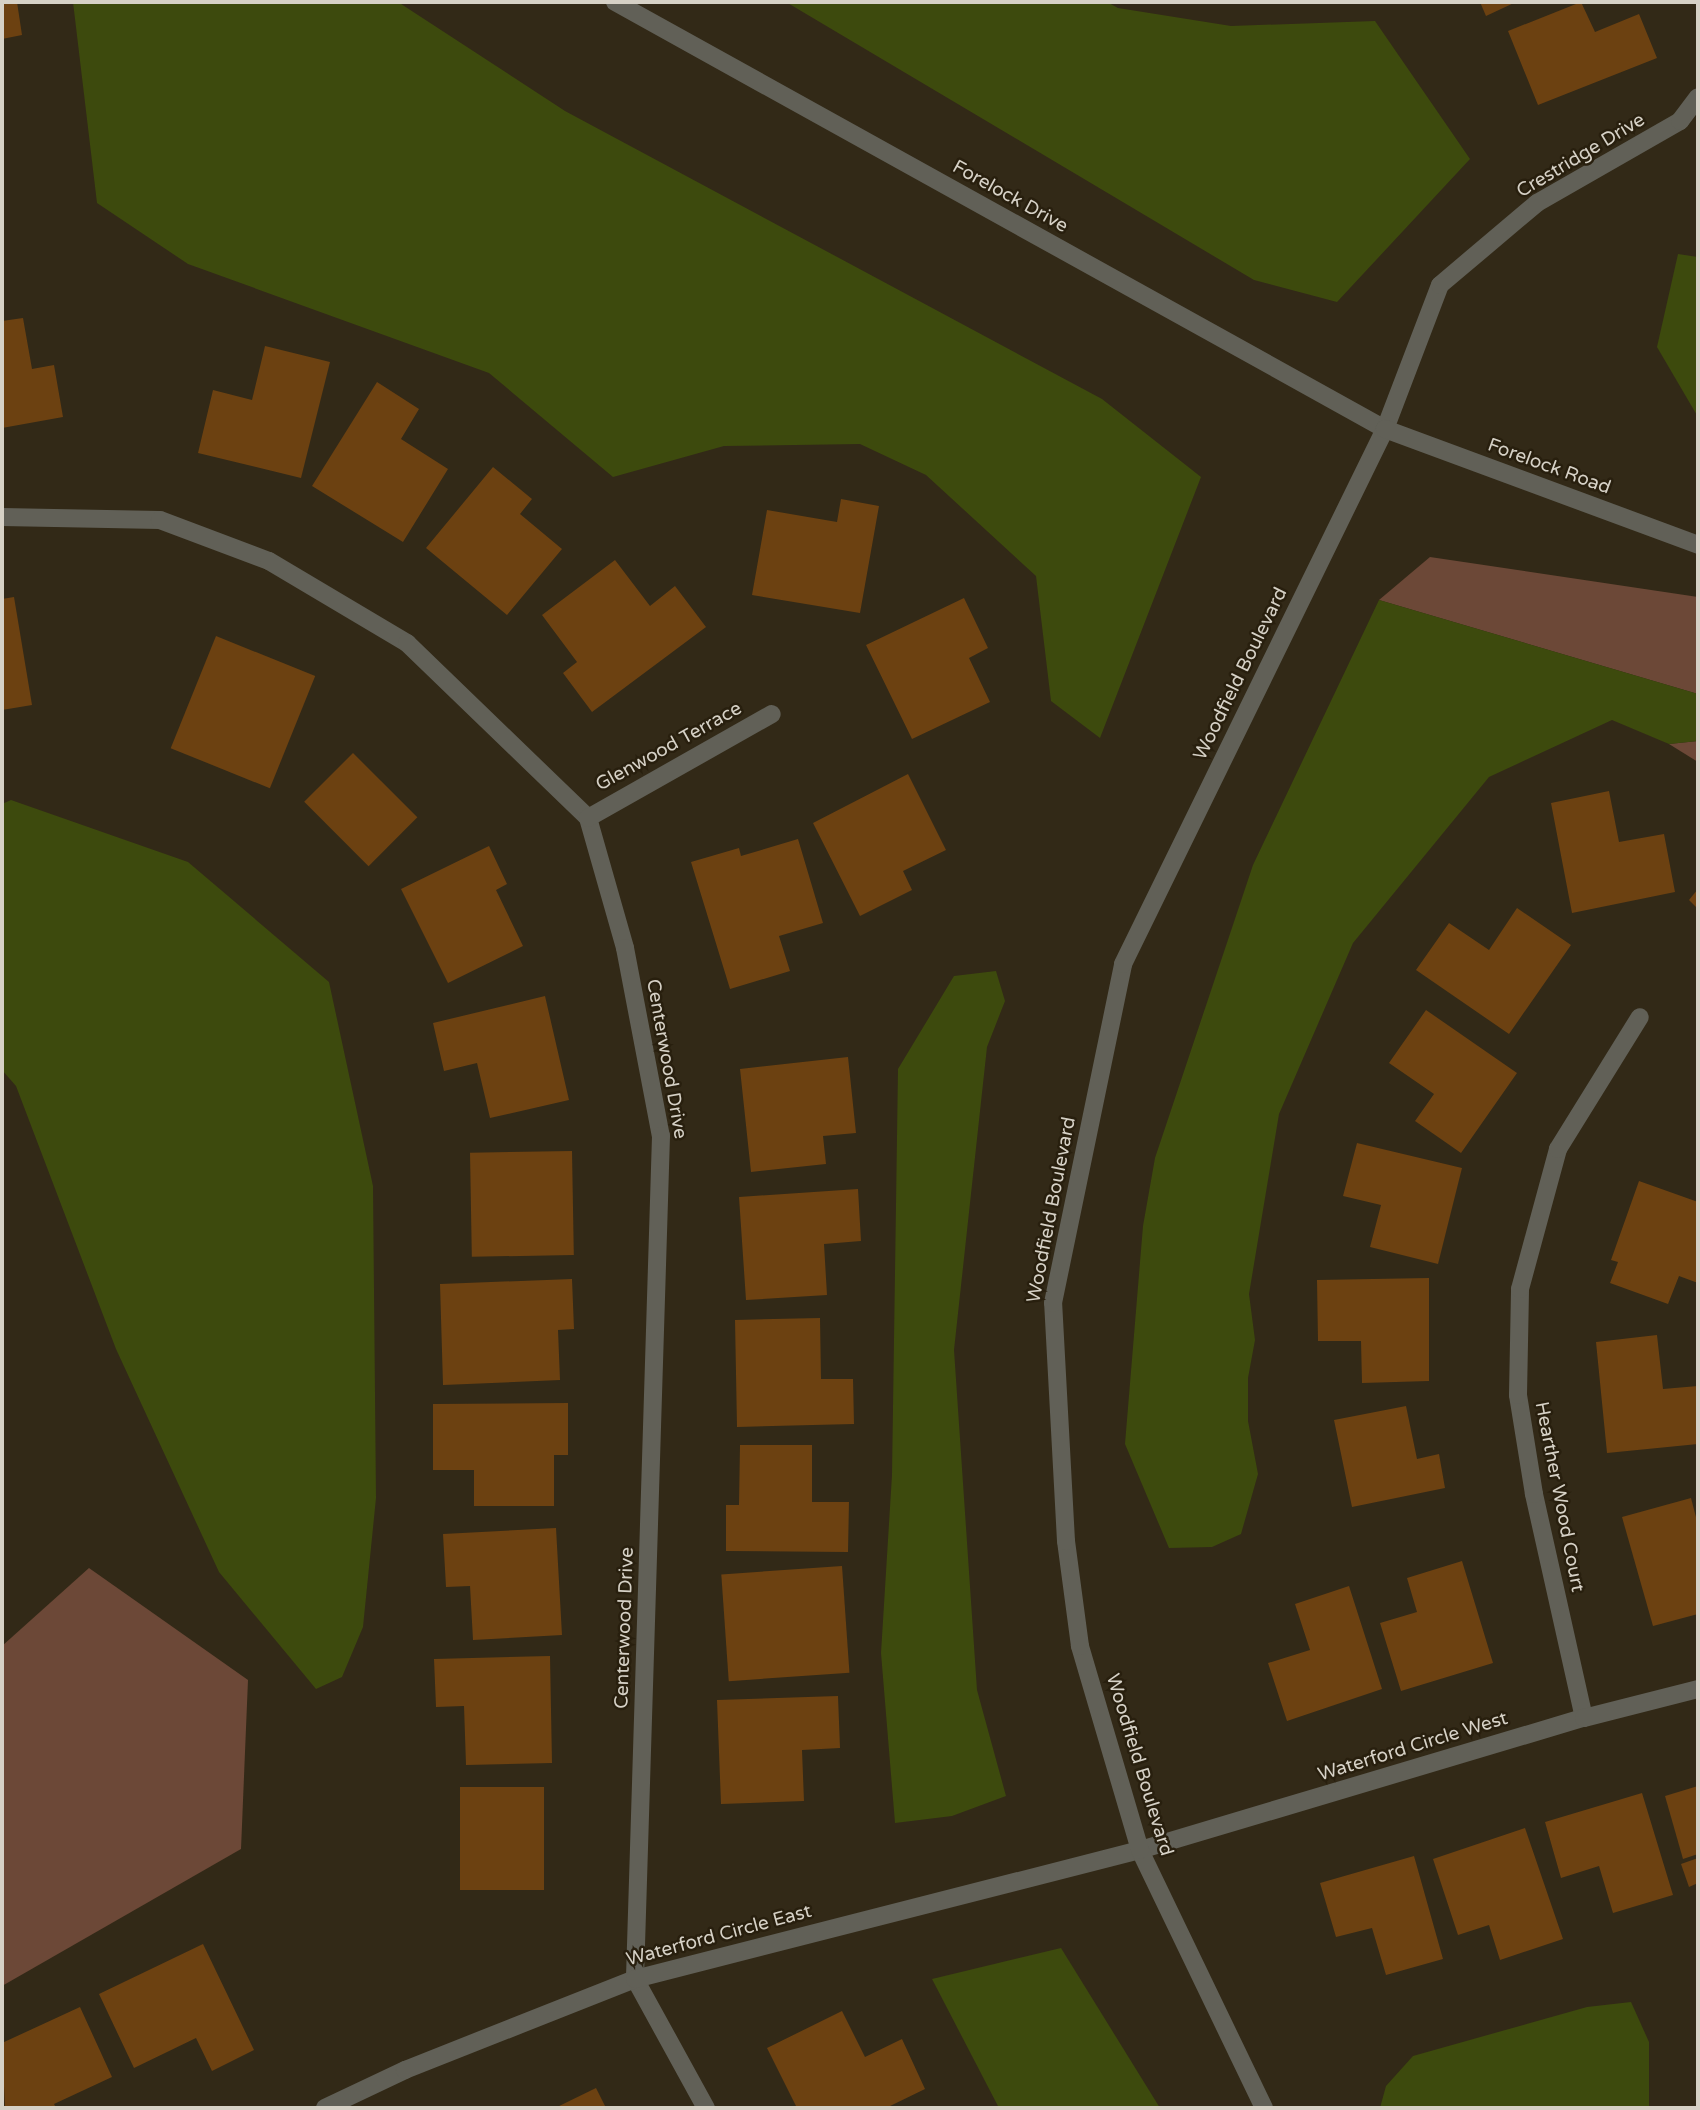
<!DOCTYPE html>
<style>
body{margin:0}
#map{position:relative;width:1700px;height:2110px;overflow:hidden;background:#322917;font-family:"Varela Round",sans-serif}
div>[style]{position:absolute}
.green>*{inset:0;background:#6c4837}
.water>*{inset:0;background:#3d4a0d}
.building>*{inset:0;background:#6c4111;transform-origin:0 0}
.minor>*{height:18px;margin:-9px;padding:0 9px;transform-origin:9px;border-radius:9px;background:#616057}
.tertiary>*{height:18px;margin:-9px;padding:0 9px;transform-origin:9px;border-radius:9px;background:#616057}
span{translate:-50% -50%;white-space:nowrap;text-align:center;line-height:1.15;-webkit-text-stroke:5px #281f0e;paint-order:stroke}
.street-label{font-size:19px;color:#d6d1c6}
.frame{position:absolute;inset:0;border:4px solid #d6d1c6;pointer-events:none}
</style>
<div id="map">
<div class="green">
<div style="clip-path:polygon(1430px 557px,1698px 597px,1698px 694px,1379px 600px)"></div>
<div style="clip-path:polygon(1698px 741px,1698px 762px,1669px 744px)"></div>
<div style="clip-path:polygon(89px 1568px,248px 1680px,241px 1849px,2px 1986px,2px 1646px)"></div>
</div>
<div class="water">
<div style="clip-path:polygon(73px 2px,398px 2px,565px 111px,1102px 399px,1201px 477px,1100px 738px,1051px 701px,1036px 576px,926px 475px,860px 444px,724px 446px,613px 477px,489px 373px,188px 264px,97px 203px)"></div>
<div style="clip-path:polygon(786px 2px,1107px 2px,1118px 8px,1231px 26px,1375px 21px,1470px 159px,1337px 302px,1254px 280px)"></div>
<div style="clip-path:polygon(1678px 254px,1698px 257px,1698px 417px,1657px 347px)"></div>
<div style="clip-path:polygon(1379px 600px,1698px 694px,1698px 741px,1669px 744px,1612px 720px,1489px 777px,1353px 943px,1279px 1114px,1249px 1294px,1255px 1340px,1248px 1378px,1248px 1421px,1258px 1474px,1241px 1534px,1212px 1547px,1169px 1548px,1125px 1444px,1143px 1226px,1155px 1158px,1253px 865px)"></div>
<div style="clip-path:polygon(11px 800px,188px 862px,329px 982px,373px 1186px,376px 1498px,363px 1627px,342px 1677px,316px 1689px,219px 1572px,116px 1349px,16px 1086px,2px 1070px,2px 804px)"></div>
<div style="clip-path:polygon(996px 971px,1005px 1001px,987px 1047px,954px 1350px,977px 1690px,1006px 1796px,952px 1816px,895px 1823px,881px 1653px,892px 1475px,898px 1069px,954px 976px)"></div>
<div style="clip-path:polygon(1061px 1948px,1160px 2108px,999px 2108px,932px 1979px)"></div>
<div style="clip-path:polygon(1631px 2002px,1649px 2042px,1649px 2108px,1380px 2108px,1386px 2086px,1413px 2056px,1587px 2007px)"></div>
</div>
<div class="building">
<div style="clip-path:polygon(2px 2px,17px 2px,22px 35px,2px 39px)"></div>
<div style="clip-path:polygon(1480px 2px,1516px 2px,1486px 16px)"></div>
<div style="clip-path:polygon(1581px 2px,1595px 32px,1639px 14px,1657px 58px,1538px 105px,1508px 31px)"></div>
<div style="clip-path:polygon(23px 318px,32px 369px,54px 365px,63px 417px,2px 428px,2px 321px)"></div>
<div style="clip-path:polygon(265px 346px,330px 362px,301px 478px,198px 453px,213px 390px,252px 400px)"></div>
<div style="clip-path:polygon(377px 382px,419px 409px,401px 439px,448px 469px,403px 542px,312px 486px)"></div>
<div style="clip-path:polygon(493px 467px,532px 499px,520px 514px,562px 549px,507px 615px,426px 548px)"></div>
<div style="clip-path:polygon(841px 499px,879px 506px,860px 613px,752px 595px,767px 510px,837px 522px)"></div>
<div style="clip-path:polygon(615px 560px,650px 606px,675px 586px,706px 627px,592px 712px,563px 673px,577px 662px,542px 615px)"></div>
<div style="clip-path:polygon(14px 597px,32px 705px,2px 710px,2px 599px)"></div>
<div style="clip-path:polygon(964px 598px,988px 648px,969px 658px,990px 702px,912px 739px,866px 645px)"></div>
<div style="left:216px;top:636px;width:107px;height:121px;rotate:22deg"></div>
<div style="left:353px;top:753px;width:91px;height:69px;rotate:45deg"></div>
<div style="clip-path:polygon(908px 774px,946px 850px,903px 871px,912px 890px,860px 916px,813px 823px)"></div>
<div style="clip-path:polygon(1609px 791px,1619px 842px,1664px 834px,1675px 892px,1572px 913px,1551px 803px)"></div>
<div style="clip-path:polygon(798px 839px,823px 923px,779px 936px,790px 971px,730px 989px,691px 862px,739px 848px,741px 856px)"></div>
<div style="clip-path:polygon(489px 846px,507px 884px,496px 890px,523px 946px,448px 983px,401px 889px)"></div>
<div style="clip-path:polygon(1698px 889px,1698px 909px,1689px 900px)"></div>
<div style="clip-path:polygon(1517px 908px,1571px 945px,1509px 1034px,1416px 970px,1449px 923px,1489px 950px)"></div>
<div style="clip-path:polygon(545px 996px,569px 1100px,490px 1118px,477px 1063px,444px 1071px,433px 1023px)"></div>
<div style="clip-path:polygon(1426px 1010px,1517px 1073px,1461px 1153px,1415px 1121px,1434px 1094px,1389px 1063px)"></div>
<div style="clip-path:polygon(848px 1057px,856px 1133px,823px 1136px,826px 1164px,751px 1172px,740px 1069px)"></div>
<div style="clip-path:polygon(1357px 1143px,1462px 1168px,1438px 1264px,1370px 1247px,1381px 1205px,1343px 1196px)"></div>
<div style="left:572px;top:1151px;width:104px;height:102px;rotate:89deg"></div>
<div style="clip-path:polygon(1639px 1181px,1698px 1202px,1698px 1283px,1679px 1276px,1668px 1304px,1610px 1283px,1618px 1262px,1611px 1260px)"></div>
<div style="clip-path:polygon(858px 1189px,861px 1241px,824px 1244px,827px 1295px,746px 1300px,739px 1197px)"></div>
<div style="clip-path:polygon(1429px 1278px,1429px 1381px,1362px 1383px,1361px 1341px,1318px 1341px,1317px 1280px)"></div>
<div style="clip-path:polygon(572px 1279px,574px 1329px,558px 1330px,560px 1380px,443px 1385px,440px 1284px)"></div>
<div style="clip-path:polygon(820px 1318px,821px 1379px,853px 1379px,854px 1424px,737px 1427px,735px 1320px)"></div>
<div style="clip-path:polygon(1657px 1335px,1663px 1389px,1698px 1386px,1698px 1444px,1607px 1453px,1596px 1342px)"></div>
<div style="clip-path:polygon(568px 1403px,568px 1455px,554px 1455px,554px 1506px,474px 1506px,474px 1470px,433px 1470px,433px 1404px)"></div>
<div style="clip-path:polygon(1406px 1406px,1417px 1459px,1439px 1454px,1445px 1488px,1352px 1507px,1334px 1420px)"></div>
<div style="clip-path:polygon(740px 1445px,812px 1445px,812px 1502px,849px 1502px,848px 1552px,726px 1551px,726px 1505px,739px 1505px)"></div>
<div style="clip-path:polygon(1691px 1498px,1698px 1525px,1698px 1614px,1653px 1626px,1622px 1517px)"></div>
<div style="clip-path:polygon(556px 1528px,562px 1635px,473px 1640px,470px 1586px,446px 1587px,443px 1534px)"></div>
<div style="clip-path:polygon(1462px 1561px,1493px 1663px,1401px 1691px,1380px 1623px,1417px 1612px,1407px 1578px)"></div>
<div style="left:842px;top:1566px;width:107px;height:121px;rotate:86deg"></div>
<div style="clip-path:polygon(1349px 1586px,1382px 1689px,1287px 1721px,1268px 1663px,1310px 1650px,1295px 1604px)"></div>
<div style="clip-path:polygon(550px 1656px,552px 1763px,466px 1765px,464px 1706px,436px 1707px,434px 1659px)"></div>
<div style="clip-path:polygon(838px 1696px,840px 1748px,802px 1750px,804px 1801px,721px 1804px,717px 1700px)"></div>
<div style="clip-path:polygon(1698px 1786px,1698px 1854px,1683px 1859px,1665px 1796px)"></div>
<div style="left:460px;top:1787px;width:84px;height:103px"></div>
<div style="clip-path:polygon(1642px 1793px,1673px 1895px,1613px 1913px,1599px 1866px,1561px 1878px,1545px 1822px)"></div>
<div style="clip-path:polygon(1525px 1828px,1563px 1939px,1500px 1960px,1489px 1925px,1458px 1935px,1433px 1859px)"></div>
<div style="clip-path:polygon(1414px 1856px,1443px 1959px,1386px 1975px,1372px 1928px,1336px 1937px,1320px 1883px)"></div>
<div style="clip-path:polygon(1698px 1858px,1698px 1883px,1689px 1887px,1681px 1864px)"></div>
<div style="clip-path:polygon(203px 1944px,254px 2050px,212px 2071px,196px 2038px,134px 2068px,99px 1994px)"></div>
<div style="clip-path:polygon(80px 2007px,112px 2077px,54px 2104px,56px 2108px,5px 2108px,2px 2043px)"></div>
<div style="clip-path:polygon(842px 2011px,865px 2057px,902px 2039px,925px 2089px,886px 2108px,797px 2108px,767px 2048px)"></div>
<div style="clip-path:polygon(596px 2088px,606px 2108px,555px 2108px)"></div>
</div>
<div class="minor">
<div style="left:615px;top:2px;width:880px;rotate:29.01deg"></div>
<div style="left:1385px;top:429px;width:154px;rotate:-69.1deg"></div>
<div style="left:1440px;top:285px;width:127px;rotate:-40.2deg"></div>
<div style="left:1537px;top:203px;width:165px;rotate:-29.8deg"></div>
<div style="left:1680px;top:121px;width:30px;rotate:-53deg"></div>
<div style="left:2px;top:517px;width:158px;rotate:1.1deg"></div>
<div style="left:160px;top:520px;width:116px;rotate:20.6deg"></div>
<div style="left:269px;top:561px;width:161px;rotate:30.7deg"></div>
<div style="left:407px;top:643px;width:252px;rotate:44deg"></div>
<div style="left:588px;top:818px;width:135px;rotate:74.1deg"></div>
<div style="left:625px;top:948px;width:191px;rotate:79.2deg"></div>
<div style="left:661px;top:1136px;width:843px;rotate:91.77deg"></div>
<div style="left:635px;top:1979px;width:147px;rotate:61.2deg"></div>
<div style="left:588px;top:818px;width:211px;rotate:-29.5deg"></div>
<div style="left:1584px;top:1718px;width:230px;rotate:-102.6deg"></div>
<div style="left:1534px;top:1494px;width:100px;rotate:-99.2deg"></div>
<div style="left:1518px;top:1395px;width:106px;rotate:-88.9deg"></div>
<div style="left:1520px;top:1289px;width:145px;rotate:-74.8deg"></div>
<div style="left:1558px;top:1149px;width:155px;rotate:-58.2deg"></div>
<div style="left:325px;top:2108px;width:89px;rotate:-25.4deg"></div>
<div style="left:405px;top:2070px;width:247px;rotate:-21.6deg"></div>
<div style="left:635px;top:1979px;width:521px;rotate:-14.33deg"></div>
<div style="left:1140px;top:1850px;width:463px;rotate:-16.6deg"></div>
<div style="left:1584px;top:1718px;width:118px;rotate:-14.3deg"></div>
</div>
<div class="tertiary">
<div style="left:1264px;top:2108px;width:286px;rotate:-115.7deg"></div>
<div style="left:1140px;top:1850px;width:213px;rotate:-106.4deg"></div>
<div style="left:1080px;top:1646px;width:106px;rotate:-97.6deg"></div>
<div style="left:1066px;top:1541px;width:238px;rotate:-93.1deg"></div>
<div style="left:1053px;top:1303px;width:346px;rotate:-78.3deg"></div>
<div style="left:1123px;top:964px;width:596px;rotate:-63.91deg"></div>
<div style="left:1385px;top:429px;width:334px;rotate:20.3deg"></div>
</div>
<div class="street-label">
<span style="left:1581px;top:156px;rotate:-31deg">Crestridge Drive</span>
<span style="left:1010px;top:197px;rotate:29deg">Forelock Drive</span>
<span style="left:1549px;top:467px;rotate:20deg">Forelock Road</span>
<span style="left:1241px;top:674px;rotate:-64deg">Woodfield Boulevard</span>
<span style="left:669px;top:747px;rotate:-29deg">Glenwood Terrace</span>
<span style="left:666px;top:1059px;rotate:80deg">Centerwood Drive</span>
<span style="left:1052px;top:1210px;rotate:-79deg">Woodfield Boulevard</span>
<span style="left:1559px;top:1497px;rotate:79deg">Hearther Wood Court</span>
<span style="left:625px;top:1628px;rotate:-88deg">Centerwood Drive</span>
<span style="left:1413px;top:1747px;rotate:-17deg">Waterford Circle West</span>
<span style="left:1139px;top:1765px;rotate:73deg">Woodfield Boulevard</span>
<span style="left:719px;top:1936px;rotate:-15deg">Waterford Circle East</span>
</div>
<div class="frame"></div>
</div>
